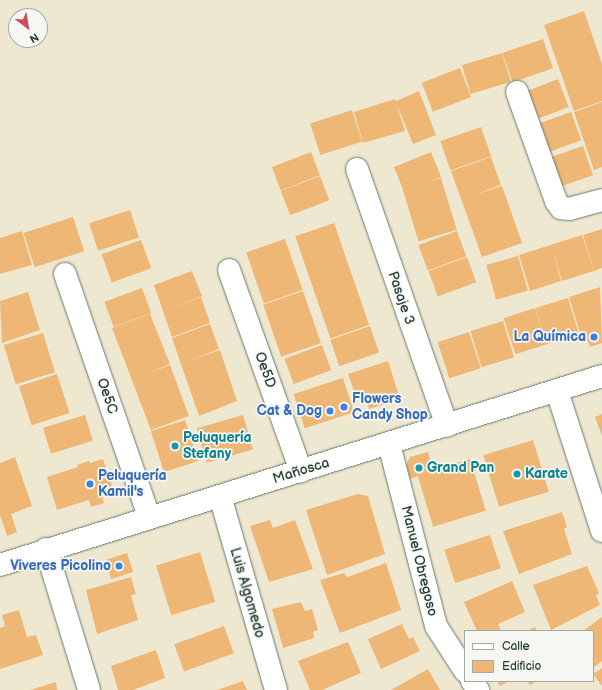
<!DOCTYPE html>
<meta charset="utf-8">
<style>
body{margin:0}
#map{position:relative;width:602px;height:690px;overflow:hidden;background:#efe8d1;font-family:"Balsamiq Sans",sans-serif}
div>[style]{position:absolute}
.building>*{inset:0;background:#efb776;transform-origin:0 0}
.roads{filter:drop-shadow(0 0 1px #68796b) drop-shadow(0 0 1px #68796b)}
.minor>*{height:22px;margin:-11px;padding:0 11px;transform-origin:11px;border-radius:11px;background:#fff}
.dots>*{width:11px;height:11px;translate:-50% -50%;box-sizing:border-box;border:2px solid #f6f6f2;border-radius:50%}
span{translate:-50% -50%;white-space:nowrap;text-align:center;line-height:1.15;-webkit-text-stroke:3.5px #f6f6f2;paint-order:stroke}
.street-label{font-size:14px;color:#1f3d34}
.shop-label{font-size:14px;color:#366cbe;font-weight:700}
.right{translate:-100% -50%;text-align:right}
.left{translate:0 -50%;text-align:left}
.culture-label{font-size:14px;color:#0d838f;font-weight:700}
.legend{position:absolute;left:464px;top:630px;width:130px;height:52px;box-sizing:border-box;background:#f6f6f2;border:1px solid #a0aca6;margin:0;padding:5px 7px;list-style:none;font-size:12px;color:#1f3d34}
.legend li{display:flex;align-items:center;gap:8px;height:20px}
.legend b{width:20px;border:1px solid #a0aca6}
.north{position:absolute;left:8px;top:8px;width:40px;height:40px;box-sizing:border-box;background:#f6f6f2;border:1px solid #a0aca6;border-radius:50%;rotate:149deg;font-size:11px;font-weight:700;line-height:16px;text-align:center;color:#1f3d34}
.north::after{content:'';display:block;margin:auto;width:14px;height:18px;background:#d1495b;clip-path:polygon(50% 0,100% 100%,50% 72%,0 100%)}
</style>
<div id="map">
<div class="building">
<div style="clip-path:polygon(584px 11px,602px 64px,602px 101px,574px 111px,544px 25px)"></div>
<div style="left:543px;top:39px;width:31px;height:43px;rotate:71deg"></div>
<div style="left:502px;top:53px;width:30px;height:42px;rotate:73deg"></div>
<div style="left:460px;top:68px;width:31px;height:41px;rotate:69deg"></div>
<div style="left:558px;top:79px;width:30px;height:41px;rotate:69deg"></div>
<div style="clip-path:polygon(419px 91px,436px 135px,413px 144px,396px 103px,405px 131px,363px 143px,354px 112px,395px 99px,396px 101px)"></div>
<div style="clip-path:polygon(602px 102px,602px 167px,594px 170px,574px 112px)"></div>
<div style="left:352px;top:110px;width:33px;height:44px;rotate:72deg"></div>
<div style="left:571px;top:112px;width:30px;height:42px;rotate:70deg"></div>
<div style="left:481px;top:127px;width:31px;height:43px;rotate:71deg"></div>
<div style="left:583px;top:146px;width:31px;height:42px;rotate:71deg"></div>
<div style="left:311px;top:152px;width:25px;height:42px;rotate:69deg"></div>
<div style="left:431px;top:152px;width:27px;height:40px;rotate:68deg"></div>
<div style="clip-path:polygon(491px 157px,501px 185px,474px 195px,502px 186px,522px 243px,482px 257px,451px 171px)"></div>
<div style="left:320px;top:176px;width:26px;height:42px;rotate:69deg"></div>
<div style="left:441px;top:178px;width:54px;height:40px;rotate:73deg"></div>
<div style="left:130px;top:210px;width:29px;height:43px;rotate:72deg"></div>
<div style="left:73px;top:217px;width:36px;height:52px;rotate:72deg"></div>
<div style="left:334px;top:223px;width:108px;height:41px;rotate:71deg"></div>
<div style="clip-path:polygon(602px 229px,602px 268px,594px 271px,583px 235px)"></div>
<div style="clip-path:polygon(22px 231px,32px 265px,0 274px,0 238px)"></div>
<div style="left:457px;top:231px;width:27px;height:41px;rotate:70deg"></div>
<div style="clip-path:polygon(582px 235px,594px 271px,562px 281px,552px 248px,561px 281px,530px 291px,519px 255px)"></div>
<div style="left:285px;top:239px;width:54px;height:41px;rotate:71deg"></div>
<div style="left:141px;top:240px;width:30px;height:42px;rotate:70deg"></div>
<div style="left:518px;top:256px;width:36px;height:33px;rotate:74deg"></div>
<div style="left:467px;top:257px;width:27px;height:41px;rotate:70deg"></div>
<div style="clip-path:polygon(192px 271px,202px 296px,169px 309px,201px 297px,210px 323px,172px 337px,154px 285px)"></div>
<div style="clip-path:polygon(600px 287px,602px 343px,590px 347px,584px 331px,580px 333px,569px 297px)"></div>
<div style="left:142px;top:288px;width:27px;height:40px;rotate:70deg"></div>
<div style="left:303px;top:291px;width:55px;height:42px;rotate:71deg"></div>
<div style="clip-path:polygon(28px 292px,40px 330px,2px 343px,0 301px)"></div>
<div style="left:568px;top:298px;width:38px;height:34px;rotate:73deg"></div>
<div style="left:535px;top:308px;width:38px;height:33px;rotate:72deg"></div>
<div style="clip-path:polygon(150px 314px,170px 364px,144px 375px,170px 365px,189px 416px,151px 430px,112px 328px)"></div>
<div style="left:503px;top:321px;width:38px;height:34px;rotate:73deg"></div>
<div style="clip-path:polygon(210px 324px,219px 349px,188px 361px,220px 350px,237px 401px,199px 416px,172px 338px)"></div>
<div style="left:370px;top:326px;width:28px;height:42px;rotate:71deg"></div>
<div style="left:469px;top:332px;width:38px;height:33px;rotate:72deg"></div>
<div style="left:43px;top:333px;width:41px;height:41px;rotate:73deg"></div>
<div style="left:322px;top:345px;width:27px;height:40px;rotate:70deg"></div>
<div style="clip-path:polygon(388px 361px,400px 399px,369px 409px,365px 395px,356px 397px,348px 374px)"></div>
<div style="left:57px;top:374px;width:41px;height:40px;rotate:72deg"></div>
<div style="left:343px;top:378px;width:36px;height:52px;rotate:72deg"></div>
<div style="clip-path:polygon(602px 414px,602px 436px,595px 417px)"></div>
<div style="left:85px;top:415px;width:27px;height:44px;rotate:73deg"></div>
<div style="left:243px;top:415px;width:36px;height:48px;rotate:74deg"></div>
<div style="left:185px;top:420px;width:43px;height:36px;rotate:72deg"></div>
<div style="left:533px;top:440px;width:54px;height:52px;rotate:73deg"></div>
<div style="clip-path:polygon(428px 452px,433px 471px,410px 479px,406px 465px,410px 457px)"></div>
<div style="clip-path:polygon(15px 457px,32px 506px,11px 514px,17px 532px,7px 536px,0 515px,0 463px)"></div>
<div style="clip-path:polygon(103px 459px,114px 492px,102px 496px,104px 503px,91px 507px,89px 500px,57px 510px,47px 477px,78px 467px,77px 465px,89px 461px,90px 463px)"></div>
<div style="left:470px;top:459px;width:54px;height:55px;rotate:73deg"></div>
<div style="clip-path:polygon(358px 494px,368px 496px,385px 554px,327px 575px,306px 510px)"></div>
<div style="clip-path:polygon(562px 512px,567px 527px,564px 529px,572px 554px,519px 574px,503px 531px)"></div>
<div style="clip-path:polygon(270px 520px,273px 528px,295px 520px,313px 569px,269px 582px,250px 526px)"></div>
<div style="left:490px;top:535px;width:35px;height:48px;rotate:72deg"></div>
<div style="left:200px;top:552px;width:52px;height:46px;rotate:73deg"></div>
<div style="left:127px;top:553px;width:20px;height:23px;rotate:72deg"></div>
<div style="clip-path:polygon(386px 563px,401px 610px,340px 633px,320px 580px,344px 573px,347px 577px)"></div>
<div style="clip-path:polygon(587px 566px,599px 593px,596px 595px,600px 605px,551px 630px,533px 585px)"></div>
<div style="clip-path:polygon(131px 577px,136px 594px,131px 595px,138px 620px,97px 634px,86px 590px)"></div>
<div style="clip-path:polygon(512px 581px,525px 612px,498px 624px,501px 631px,477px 631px,464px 602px)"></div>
<div style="clip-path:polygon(301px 602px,305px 611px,312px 609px,318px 630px,313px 632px,314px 638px,283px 648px,272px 609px)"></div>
<div style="clip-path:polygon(19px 610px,27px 637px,36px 635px,43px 655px,0 669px,0 628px,5px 626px,2px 615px)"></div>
<div style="clip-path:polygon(602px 617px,602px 661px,593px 668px,593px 631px,583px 631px)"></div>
<div style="clip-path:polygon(402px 624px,409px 639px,413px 637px,420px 651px,381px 669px,368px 639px)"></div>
<div style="left:224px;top:626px;width:29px;height:53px;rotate:70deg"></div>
<div style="clip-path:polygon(535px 627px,537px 631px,527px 631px)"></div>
<div style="clip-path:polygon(348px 642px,361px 673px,322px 690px,310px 690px,298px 661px)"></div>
<div style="clip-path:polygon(156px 650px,165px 678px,133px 690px,118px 690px,111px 666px)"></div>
<div style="clip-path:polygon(602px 668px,602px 686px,593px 674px)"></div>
<div style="clip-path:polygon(428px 669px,440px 690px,391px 690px)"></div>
<div style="clip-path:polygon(243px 681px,247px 690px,217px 690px)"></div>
<div style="clip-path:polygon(497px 681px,509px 681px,500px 686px)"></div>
<div style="clip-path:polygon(527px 681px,538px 681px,530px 685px)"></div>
<div style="clip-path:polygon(56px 682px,57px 690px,30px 690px)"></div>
</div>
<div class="roads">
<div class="minor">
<div style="left:517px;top:92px;width:116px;rotate:70.3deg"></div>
<div style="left:556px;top:201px;width:9px;rotate:54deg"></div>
<div style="left:561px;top:208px;width:8px;rotate:7deg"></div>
<div style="left:569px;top:209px;width:34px;rotate:-15deg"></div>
<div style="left:357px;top:169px;width:272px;rotate:70.7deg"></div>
<div style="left:229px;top:270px;width:214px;rotate:70.3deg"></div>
<div style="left:65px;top:274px;width:257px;rotate:70.9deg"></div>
<div style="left:557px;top:391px;width:147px;rotate:72.2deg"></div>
<div style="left:389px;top:444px;width:188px;rotate:75.5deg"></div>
<div style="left:436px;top:626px;width:54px;rotate:57.2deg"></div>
<div style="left:220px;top:496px;width:202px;rotate:73.9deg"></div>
<div style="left:46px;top:549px;width:147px;rotate:73deg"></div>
<div style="left:0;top:565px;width:631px;rotate:-17.43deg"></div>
<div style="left:472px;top:681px;width:11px;rotate:56deg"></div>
</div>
</div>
<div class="dots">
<div style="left:594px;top:337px;background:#3f7fe0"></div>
<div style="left:344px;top:407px;background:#3f7fe0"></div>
<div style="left:330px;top:411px;background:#3f7fe0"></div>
<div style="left:175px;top:446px;background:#0f9aa8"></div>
<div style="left:419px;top:468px;background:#0f9aa8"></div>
<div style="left:517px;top:474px;background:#0f9aa8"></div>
<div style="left:90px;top:484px;background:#3f7fe0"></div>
<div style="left:119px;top:566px;background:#3f7fe0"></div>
</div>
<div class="street-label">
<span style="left:401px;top:298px;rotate:71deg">Pasaje 3</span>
<span style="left:265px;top:370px;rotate:70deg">Oe5D</span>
<span style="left:107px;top:396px;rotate:71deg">Oe5C</span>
<span style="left:301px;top:471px;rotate:-17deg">Mañosca</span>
<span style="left:419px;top:561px;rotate:76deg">Manuel Obregoso</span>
<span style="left:247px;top:593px;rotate:74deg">Luis Algomedo</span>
</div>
<div class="shop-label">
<span class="right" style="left:586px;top:337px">La Química</span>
<span class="left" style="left:352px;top:407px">Flowers<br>Candy Shop</span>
<span class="right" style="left:322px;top:411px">Cat &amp; Dog</span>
<span class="left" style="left:98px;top:484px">Peluquería<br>Kamil's</span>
<span class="right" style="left:111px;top:566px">Viveres Picolino</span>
</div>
<div class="culture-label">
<span class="left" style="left:183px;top:446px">Peluquería<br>Stefany</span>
<span class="left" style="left:427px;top:468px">Grand Pan</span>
<span class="left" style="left:525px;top:474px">Karate</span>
</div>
<ul class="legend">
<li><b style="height:5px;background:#fff"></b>Calle</li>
<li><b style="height:11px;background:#efb776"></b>Edificio</li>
</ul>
<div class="north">N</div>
</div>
